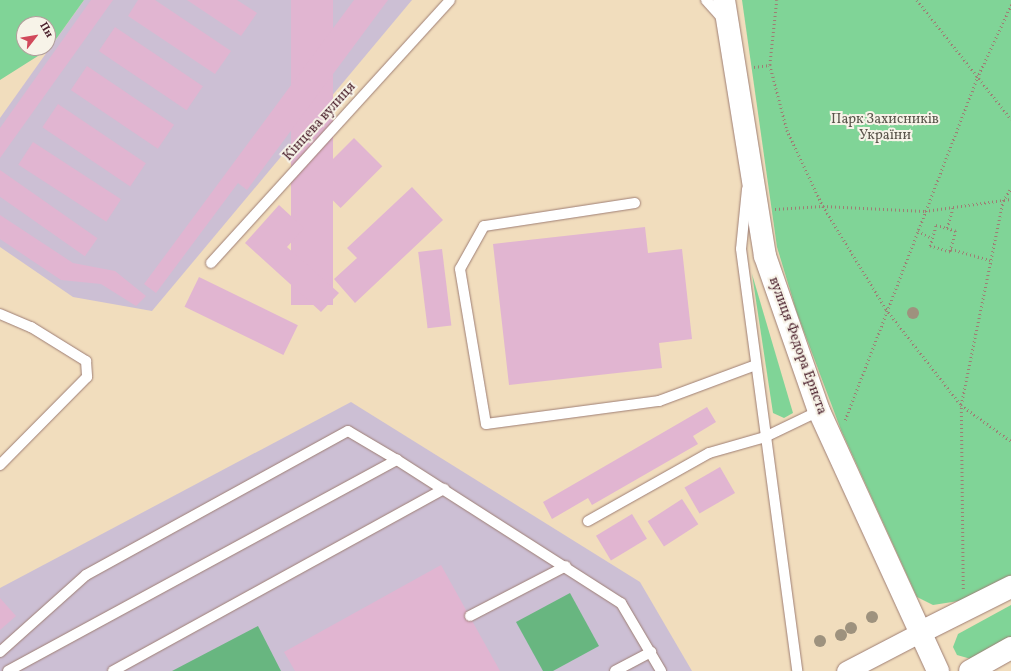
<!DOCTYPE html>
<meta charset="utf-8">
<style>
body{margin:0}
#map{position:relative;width:1011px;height:671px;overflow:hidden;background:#f1ddbd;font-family:Vollkorn,serif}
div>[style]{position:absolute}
.industrial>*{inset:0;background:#ccbfd4}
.green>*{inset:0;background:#80d497}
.forest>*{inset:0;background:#68b680}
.building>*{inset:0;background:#e1b5d1;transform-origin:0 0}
.path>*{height:2.5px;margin-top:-1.25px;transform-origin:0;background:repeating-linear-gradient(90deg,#9e7e74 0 1px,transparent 0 4px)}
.roads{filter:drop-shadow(0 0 1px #9e7e74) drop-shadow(0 0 1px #9e7e74)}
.lane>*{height:10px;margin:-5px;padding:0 5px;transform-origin:5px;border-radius:5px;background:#fff}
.street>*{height:19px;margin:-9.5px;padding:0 9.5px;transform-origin:9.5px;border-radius:9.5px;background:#fff}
.secondary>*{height:22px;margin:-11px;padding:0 11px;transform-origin:11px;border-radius:11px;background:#fff}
.primary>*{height:22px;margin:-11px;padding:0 11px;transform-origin:11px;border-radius:11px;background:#fff}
.trees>*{width:12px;height:12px;margin:-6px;border-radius:50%;background:#9e927e}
span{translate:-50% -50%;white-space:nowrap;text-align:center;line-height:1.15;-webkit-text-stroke:4px #f7f3e8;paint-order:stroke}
.park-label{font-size:14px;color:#5a554b}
.street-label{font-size:14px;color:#4a1f2b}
.north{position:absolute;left:16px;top:16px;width:40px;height:40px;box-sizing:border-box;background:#f7f3e8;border:1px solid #b29e9c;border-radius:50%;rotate:59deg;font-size:11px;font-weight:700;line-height:16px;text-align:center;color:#4a1f2b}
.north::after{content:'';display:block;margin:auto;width:14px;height:18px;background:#d1495b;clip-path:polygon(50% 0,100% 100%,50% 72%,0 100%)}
</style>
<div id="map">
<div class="industrial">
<div style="clip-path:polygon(84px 0,412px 0,152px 311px,73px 297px,0 247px,0 118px)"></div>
<div style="clip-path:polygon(351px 402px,640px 582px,692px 671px,0 671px,0 588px)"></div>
</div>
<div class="green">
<div style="clip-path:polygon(evenodd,0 0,84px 0,49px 49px,0 80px,0 0,24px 24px,48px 24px,48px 48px,24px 48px,24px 24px)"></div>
<div style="clip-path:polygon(742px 0,1011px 0,1011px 577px,965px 600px,933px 605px,917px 597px,841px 430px,797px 313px,777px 247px)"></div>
<div style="clip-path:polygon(752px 274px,793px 413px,784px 418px,773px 413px)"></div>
<div style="clip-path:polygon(1011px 605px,1011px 638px,971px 659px,957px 655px,953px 647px,958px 634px)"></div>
</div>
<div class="forest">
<div style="clip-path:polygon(570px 593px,599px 646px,553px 671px,543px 671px,516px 622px)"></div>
<div style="clip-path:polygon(258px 626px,281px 671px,172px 671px)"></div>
</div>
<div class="building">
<div style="clip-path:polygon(91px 0,113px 0,0 158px,0 128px)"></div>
<div style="clip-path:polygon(138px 0,155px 0,231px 51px,215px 74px,128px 16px)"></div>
<div style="clip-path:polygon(187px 0,237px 0,257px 13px,241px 36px)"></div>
<div style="left:291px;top:0;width:42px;height:305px"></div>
<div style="clip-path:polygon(354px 0,388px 0,247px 190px,238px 183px,156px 293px,144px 284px)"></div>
<div style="left:115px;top:27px;width:106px;height:29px;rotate:34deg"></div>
<div style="left:87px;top:66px;width:105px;height:29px;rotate:34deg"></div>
<div style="left:58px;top:104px;width:106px;height:28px;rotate:34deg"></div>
<div style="left:354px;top:138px;width:40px;height:59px;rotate:45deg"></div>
<div style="left:33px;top:142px;width:105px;height:27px;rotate:33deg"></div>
<div style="left:0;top:170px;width:119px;height:22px;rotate:35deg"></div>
<div style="clip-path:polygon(412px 187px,443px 220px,355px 303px,334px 279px,357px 258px,347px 248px)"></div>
<div style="clip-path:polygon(279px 205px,304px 228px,287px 247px,339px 293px,321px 312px,245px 243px)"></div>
<div style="clip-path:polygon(0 215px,73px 263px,115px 271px,146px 296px,136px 306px,101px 284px,61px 280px,0 239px)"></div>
<div style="clip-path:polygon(645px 227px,648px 253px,682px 249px,692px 339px,659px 343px,662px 368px,509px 385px,493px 244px)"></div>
<div style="left:442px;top:249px;width:77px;height:24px;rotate:83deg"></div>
<div style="left:199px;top:277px;width:110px;height:33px;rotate:26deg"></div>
<div style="clip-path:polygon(707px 407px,716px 422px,693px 436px,698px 444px,592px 505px,588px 498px,552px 519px,543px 502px)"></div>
<div style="left:720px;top:467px;width:30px;height:41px;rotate:60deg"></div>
<div style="left:682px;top:499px;width:30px;height:41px;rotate:57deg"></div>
<div style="left:632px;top:514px;width:29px;height:42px;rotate:59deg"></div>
<div style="clip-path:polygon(441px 565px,500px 671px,295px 671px,284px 652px)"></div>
<div style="clip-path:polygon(0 598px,16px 616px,0 630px)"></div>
</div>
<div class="path">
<div style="left:777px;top:0;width:65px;rotate:96.1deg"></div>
<div style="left:770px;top:65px;width:67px;rotate:75.3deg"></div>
<div style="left:787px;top:130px;width:84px;rotate:64.7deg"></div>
<div style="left:823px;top:206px;width:121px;rotate:58.5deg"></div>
<div style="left:886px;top:309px;width:122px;rotate:52deg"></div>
<div style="left:961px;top:405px;width:62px;rotate:35.8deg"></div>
<div style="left:917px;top:0;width:152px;rotate:51.7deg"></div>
<div style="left:754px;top:67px;width:16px;rotate:-7deg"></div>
<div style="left:775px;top:209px;width:48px;rotate:-3.6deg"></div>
<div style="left:823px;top:206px;width:102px;rotate:2.8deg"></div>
<div style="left:925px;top:211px;width:87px;rotate:-7.9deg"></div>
<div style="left:947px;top:228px;width:9px;rotate:18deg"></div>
<div style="left:956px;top:231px;width:22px;rotate:106deg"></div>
<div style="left:950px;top:252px;width:21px;rotate:-163deg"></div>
<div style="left:930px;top:246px;width:22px;rotate:-74deg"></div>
<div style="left:936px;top:225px;width:11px;rotate:15deg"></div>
<div style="left:947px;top:228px;width:22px;rotate:-74deg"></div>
<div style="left:918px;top:231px;width:16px;rotate:27deg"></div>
<div style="left:951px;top:249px;width:41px;rotate:15.8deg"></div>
<div style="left:845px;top:420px;width:367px;rotate:-68.9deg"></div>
<div style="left:977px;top:78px;width:81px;rotate:-65deg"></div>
<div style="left:963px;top:589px;width:184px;rotate:-90.6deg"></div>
<div style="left:961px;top:405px;width:208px;rotate:-78.4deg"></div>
<div style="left:1003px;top:201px;width:15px;rotate:-58deg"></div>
</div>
<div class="roads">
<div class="lane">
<div style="left:706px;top:0;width:25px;rotate:48deg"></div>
<div style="left:747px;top:189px;width:60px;rotate:95.7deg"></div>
<div style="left:741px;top:249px;width:426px;rotate:82.4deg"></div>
<div style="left:635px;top:203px;width:153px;rotate:171.3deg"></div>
<div style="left:484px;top:226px;width:49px;rotate:119.2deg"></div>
<div style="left:460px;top:269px;width:157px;rotate:80.5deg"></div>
<div style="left:486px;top:424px;width:175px;rotate:-7.6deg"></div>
<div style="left:659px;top:401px;width:103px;rotate:-20.4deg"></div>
<div style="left:211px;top:263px;width:355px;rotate:-47.7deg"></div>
<div style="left:0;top:314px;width:34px;rotate:23deg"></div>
<div style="left:31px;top:327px;width:65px;rotate:31.7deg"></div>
<div style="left:86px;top:361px;width:16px;rotate:86deg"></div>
<div style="left:87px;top:377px;width:124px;rotate:134.7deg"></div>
<div style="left:588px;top:521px;width:139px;rotate:-29.3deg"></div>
<div style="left:709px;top:453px;width:58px;rotate:-15.9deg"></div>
<div style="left:765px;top:437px;width:60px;rotate:-25.7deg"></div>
<div style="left:470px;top:616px;width:108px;rotate:-27.5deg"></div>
<div style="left:0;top:652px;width:115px;rotate:-41.8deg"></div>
<div style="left:86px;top:575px;width:299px;rotate:-28.8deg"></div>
<div style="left:348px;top:431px;width:57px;rotate:30.6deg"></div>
<div style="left:8px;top:671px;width:443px;rotate:-28.5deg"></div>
<div style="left:397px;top:460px;width:266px;rotate:32.6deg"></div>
<div style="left:621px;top:603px;width:79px;rotate:59.5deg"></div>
<div style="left:113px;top:671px;width:378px;rotate:-28.8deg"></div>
<div style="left:615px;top:671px;width:41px;rotate:-27.8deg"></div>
</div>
<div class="street">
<div style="left:846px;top:671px;width:85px;rotate:-27.5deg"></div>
</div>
<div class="secondary">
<div style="left:921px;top:632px;width:101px;rotate:-26.6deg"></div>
</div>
<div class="primary">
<div style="left:724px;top:0;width:259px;rotate:80.9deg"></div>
<div style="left:765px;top:256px;width:164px;rotate:70.8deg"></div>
<div style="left:819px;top:411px;width:286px;rotate:65.4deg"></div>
<div style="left:970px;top:671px;width:47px;rotate:-29.3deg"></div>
</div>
</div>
<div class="trees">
<div style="left:913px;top:313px"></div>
<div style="left:872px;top:617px"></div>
<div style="left:851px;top:628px"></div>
<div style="left:841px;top:635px"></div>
<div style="left:820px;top:641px"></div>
</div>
<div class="park-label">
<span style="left:885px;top:128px">Парк Захисників<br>України</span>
</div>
<div class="street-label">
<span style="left:320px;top:122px;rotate:-48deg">Кінцева вулиця</span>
<span style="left:797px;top:346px;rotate:70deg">вулиця Федора Ернста</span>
</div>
<div class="north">Пн</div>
</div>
